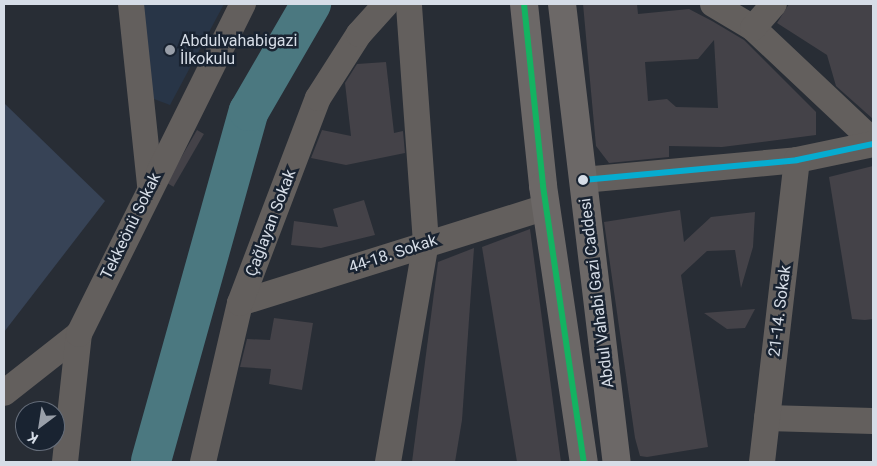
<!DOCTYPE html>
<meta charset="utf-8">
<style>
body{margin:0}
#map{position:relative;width:877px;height:466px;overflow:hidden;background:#282d35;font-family:Roboto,sans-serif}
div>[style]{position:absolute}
.built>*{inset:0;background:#283547}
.green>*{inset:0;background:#374356}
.stream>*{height:7px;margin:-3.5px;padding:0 3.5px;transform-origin:3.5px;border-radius:3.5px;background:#4b7880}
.river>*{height:40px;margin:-20px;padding:0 20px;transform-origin:20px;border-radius:20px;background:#4b7880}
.building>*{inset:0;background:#444248;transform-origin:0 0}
.minor>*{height:26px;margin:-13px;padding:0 13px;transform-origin:13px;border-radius:13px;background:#635f5d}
.primary>*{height:28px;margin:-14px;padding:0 14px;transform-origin:14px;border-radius:14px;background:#6c6867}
.bus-1>*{height:6px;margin:-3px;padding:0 3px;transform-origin:3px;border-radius:3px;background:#13b361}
.bus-2>*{height:6px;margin:-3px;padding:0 3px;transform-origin:3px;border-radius:3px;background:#06acd0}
.dots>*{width:14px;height:14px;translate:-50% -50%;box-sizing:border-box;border:2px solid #192331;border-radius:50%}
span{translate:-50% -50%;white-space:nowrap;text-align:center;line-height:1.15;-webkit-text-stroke:5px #192331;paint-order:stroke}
.poi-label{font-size:16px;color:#d6dde7}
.left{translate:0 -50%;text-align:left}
.street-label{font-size:16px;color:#d6dde7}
.frame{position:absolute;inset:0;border:5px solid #d6dde7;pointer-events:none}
.north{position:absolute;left:15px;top:401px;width:50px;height:50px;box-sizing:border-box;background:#192331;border:1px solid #656d7a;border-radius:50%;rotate:211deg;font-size:14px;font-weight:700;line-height:20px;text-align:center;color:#d6dde7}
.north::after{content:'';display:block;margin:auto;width:18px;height:22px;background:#999fa9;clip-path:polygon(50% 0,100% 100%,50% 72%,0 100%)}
</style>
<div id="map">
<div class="built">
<div style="clip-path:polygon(136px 4px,224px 4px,170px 105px,146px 96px)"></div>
</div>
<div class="green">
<div style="clip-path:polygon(4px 103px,105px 201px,4px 332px)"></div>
</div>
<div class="stream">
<div style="left:151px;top:462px;width:1px;rotate:-90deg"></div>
</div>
<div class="river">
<div style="left:151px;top:461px;width:363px;rotate:-74.4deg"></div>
<div style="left:249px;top:111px;width:124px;rotate:-59.9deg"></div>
</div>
<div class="building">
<div style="clip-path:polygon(evenodd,583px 4px,637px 4px,638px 14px,689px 9px,712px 21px,744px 40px,816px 112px,816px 135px,722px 147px,669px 146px,669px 157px,609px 163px,596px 146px,583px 4px,714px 40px,718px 108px,676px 107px,667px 99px,648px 101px,645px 62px,698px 59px,714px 40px)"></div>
<div style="clip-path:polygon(789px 4px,873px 4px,873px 119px,836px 86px,827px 55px,777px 23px)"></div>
<div style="clip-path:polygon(386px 62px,394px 133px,403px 131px,405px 153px,346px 165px,311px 158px,322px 130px,351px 136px,345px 83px,357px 64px)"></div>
<div style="left:197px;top:130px;width:8px;height:61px;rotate:30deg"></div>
<div style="clip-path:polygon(873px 166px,873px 319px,865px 320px,852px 319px,829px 177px)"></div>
<div style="clip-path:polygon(364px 200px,375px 235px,321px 248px,291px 245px,294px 221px,338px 227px,333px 209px)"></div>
<div style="clip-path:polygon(680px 210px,684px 242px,711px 217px,755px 212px,753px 247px,741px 288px,735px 250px,707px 251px,681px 275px,708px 447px,647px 457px,640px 456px,635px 438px,604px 222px)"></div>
<div style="clip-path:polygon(530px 229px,561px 462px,517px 462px,482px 247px)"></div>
<div style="clip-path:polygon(474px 248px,462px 420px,455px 462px,412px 462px,438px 262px)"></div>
<div style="clip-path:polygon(755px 309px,745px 328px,727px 329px,704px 313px)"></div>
<div style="clip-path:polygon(274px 318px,313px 323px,302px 390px,269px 384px,271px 369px,240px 367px,247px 339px,270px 340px)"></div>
</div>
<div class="minor">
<div style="left:131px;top:4px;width:182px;rotate:84deg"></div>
<div style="left:713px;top:4px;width:47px;rotate:31deg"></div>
<div style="left:753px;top:28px;width:165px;rotate:43.3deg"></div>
<div style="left:753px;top:28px;width:32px;rotate:-49deg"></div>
<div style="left:583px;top:180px;width:215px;rotate:-5.3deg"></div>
<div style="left:797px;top:160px;width:78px;rotate:-11.9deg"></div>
<div style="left:240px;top:303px;width:321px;rotate:-17.4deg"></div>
<div style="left:4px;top:393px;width:95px;rotate:-38.2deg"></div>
<div style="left:767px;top:418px;width:106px;rotate:1.6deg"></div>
<div style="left:65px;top:462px;width:129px;rotate:-83.8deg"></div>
<div style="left:79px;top:334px;width:369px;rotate:-63.6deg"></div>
<div style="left:203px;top:462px;width:163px;rotate:-76.9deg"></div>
<div style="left:240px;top:303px;width:219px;rotate:-69.2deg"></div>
<div style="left:318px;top:98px;width:76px;rotate:-57.4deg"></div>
<div style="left:359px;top:34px;width:40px;rotate:-48deg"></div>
<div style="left:388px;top:462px;width:222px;rotate:-80.2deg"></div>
<div style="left:426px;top:243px;width:240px;rotate:-94.1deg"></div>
<div style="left:762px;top:462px;width:304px;rotate:-83.4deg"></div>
</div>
<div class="primary">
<div style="left:524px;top:4px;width:183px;rotate:84deg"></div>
<div style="left:543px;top:186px;width:279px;rotate:81.6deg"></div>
<div style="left:562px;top:4px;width:461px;rotate:83.2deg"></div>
</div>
<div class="bus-1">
<div style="left:524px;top:4px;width:183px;rotate:84deg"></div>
<div style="left:543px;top:186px;width:279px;rotate:81.6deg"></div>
</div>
<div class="bus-2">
<div style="left:583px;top:180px;width:215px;rotate:-5.3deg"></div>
<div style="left:797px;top:160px;width:78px;rotate:-11.9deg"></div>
</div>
<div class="dots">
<div style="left:170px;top:50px;background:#999fa9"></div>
<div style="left:583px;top:180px;background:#d6dde7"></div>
</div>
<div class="poi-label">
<span class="left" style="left:180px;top:50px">Abdulvahabigazi<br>İlkokulu</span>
</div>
<div class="street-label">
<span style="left:271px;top:223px;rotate:-69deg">Çağlayan Sokak</span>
<span style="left:131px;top:226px;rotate:-64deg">Tekkeönü Sokak</span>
<span style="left:393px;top:254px;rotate:-18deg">44-18. Sokak</span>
<span style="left:597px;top:293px;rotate:-97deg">Abdul Vahabi Gazi Caddesi</span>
<span style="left:780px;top:311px;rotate:-83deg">21-14. Sokak</span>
</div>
<div class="frame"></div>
<div class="north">K</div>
</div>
